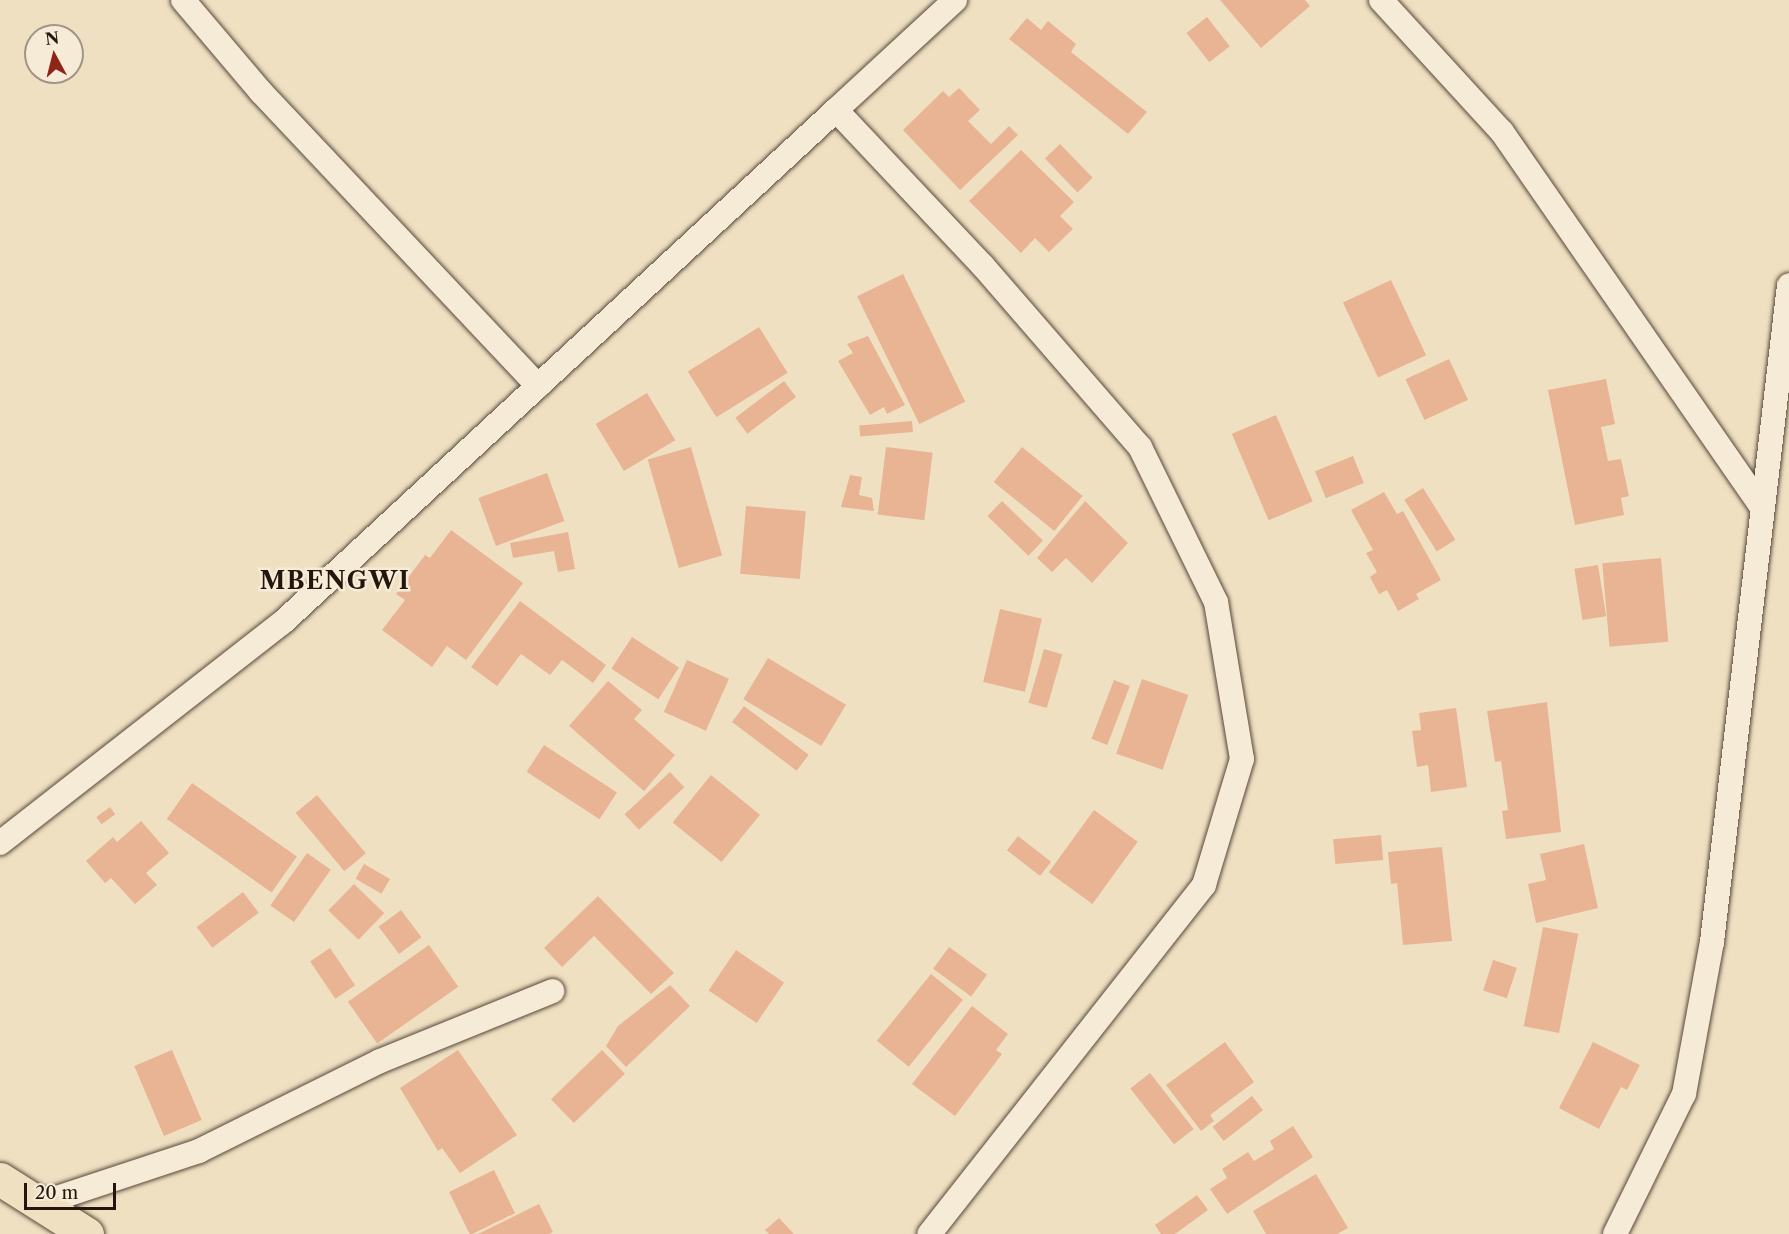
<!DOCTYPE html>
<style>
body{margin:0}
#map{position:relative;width:1789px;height:1234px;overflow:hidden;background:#f0e0c2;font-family:"Libre Caslon Text",serif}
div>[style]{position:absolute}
.building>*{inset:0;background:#e8b494;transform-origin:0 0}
.roads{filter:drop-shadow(0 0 2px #57483a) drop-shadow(0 0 2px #57483a)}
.street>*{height:24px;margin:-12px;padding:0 12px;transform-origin:12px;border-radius:12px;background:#f5ebd7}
.primary>*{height:33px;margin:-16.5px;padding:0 16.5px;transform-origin:16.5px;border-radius:16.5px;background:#f0e0c2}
span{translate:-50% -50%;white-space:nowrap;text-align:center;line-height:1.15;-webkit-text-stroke:5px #f5ebd7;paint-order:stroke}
.district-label{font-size:24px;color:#24160c;font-weight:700;letter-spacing:1.5px}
.north{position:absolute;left:24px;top:24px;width:60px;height:60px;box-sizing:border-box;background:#f5ebd7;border:2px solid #a19686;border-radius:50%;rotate:353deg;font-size:16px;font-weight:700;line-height:24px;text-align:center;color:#24160c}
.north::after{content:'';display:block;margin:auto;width:21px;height:27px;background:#8f2418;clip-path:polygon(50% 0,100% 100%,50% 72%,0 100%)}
.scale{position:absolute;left:24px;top:1183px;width:92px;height:27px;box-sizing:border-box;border:3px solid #24160c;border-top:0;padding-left:8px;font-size:18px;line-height:21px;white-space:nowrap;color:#24160c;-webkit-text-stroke:4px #f5ebd7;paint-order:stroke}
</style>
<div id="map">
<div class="building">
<div style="clip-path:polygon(1220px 0,1305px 0,1310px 6px,1261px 48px)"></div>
<div style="left:1207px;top:17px;width:37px;height:26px;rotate:52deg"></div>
<div style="clip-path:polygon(1027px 18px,1041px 30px,1048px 21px,1076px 44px,1071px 52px,1147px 112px,1128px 134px,1009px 39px)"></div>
<div style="clip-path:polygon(959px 88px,980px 110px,968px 121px,991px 144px,1009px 126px,1018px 135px,960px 190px,903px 130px,943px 91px,949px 97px)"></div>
<div style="left:1060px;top:144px;width:47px;height:21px;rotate:46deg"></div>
<div style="clip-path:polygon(1021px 150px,1074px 202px,1060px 216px,1073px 229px,1049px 252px,1035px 238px,1021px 253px,969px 201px)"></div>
<div style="left:903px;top:274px;width:142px;height:51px;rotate:64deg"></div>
<div style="left:1391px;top:280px;width:83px;height:53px;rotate:65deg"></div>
<div style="left:759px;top:327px;width:54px;height:84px;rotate:58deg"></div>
<div style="clip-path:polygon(868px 336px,905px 405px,887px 414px,884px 407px,870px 415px,838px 361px,853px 353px,847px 344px)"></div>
<div style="left:1449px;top:359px;width:45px;height:48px;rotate:65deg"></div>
<div style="clip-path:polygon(1606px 379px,1615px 424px,1601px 427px,1608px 461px,1621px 459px,1629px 496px,1621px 498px,1624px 515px,1575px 525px,1548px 390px)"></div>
<div style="left:784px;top:381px;width:20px;height:61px;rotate:53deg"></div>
<div style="left:647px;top:393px;width:55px;height:60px;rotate:59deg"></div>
<div style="left:1276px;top:415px;width:94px;height:48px;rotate:67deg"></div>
<div style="left:912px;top:421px;width:11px;height:53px;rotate:85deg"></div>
<div style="left:691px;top:447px;width:113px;height:45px;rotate:74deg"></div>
<div style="left:886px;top:447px;width:47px;height:68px;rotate:7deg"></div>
<div style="left:1022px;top:447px;width:78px;height:45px;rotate:39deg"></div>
<div style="left:1353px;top:456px;width:29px;height:41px;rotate:68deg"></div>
<div style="left:547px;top:473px;width:51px;height:73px;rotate:70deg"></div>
<div style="clip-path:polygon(850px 475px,862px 477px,859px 495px,872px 498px,874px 511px,841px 507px)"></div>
<div style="left:1423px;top:488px;width:61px;height:22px;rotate:58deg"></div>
<div style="clip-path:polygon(1384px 492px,1397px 514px,1403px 511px,1441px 580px,1416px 594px,1419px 599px,1398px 611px,1387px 590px,1379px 594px,1370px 577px,1377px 572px,1366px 553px,1373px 550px,1351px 510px)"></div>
<div style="left:1002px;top:501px;width:57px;height:21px;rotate:44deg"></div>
<div style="clip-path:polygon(1085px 501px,1128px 543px,1092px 583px,1066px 558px,1052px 572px,1037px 558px)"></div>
<div style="left:746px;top:506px;width:60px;height:68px;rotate:5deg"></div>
<div style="clip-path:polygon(451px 530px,523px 583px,466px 660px,447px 646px,432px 667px,382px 630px,405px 600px,396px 594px,425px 555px,430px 558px)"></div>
<div style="clip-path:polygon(568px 532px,575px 569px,558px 572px,554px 551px,513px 558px,510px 543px)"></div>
<div style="left:1661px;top:558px;width:84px;height:59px;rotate:85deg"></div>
<div style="left:1598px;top:565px;width:52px;height:24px;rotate:81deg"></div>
<div style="clip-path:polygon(520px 601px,606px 665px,593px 683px,562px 660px,550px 675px,521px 654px,497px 686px,471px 667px)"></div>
<div style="left:1000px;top:609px;width:43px;height:75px;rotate:13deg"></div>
<div style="left:632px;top:637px;width:56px;height:38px;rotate:33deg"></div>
<div style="left:1044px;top:649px;width:19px;height:56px;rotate:16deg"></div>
<div style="left:768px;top:658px;width:91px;height:48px;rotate:31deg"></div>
<div style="left:687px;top:660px;width:46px;height:57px;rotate:24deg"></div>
<div style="left:1142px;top:679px;width:49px;height:79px;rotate:19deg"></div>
<div style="left:1114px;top:680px;width:17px;height:63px;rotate:21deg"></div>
<div style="clip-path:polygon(608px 681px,642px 710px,634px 719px,675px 755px,644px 791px,569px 726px)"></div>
<div style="clip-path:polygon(1547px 702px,1561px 832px,1506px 839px,1502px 811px,1508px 810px,1501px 761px,1495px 762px,1487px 711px)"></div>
<div style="left:744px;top:706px;width:81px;height:20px;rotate:37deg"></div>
<div style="clip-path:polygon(1456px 708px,1467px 787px,1431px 792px,1428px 765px,1417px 767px,1412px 731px,1421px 730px,1419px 713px)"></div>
<div style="left:544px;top:745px;width:87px;height:32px;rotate:33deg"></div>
<div style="left:670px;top:772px;width:21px;height:62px;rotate:47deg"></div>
<div style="left:711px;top:775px;width:63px;height:61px;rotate:39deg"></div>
<div style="left:192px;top:783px;width:128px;height:44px;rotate:35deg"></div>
<div style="left:317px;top:795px;width:76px;height:28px;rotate:50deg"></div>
<div style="left:110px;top:807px;width:9px;height:17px;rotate:54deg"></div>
<div style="left:1094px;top:810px;width:54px;height:77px;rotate:36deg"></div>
<div style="clip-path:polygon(141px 821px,169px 853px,146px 873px,157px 885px,135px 904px,111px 878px,105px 883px,86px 861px,113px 837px,117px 842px)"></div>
<div style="left:1381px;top:835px;width:25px;height:48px;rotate:85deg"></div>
<div style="left:1018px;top:836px;width:42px;height:18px;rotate:38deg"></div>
<div style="clip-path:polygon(1584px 844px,1598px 908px,1536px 923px,1528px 884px,1546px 880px,1540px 854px)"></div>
<div style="clip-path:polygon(1442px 847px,1452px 941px,1403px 945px,1397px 883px,1391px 884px,1388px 852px)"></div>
<div style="left:307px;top:853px;width:29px;height:64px;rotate:35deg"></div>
<div style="left:364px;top:864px;width:30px;height:17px;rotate:30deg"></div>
<div style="left:354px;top:884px;width:42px;height:37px;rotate:44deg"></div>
<div style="left:243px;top:892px;width:26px;height:58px;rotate:53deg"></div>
<div style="clip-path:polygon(598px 896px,674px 973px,651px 994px,594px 936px,562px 967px,544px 948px)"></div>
<div style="left:401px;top:910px;width:34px;height:28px;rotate:53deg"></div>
<div style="left:1543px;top:927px;width:36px;height:101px;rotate:11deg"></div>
<div style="left:429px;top:945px;width:51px;height:99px;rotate:55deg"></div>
<div style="left:949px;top:947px;width:47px;height:27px;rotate:36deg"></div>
<div style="left:330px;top:948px;width:45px;height:24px;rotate:56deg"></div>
<div style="left:736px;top:950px;width:58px;height:49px;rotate:34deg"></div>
<div style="left:1493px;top:960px;width:25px;height:32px;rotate:18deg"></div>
<div style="left:931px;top:974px;width:41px;height:86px;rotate:39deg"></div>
<div style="clip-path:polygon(670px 985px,690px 1006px,626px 1067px,606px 1046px,618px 1026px)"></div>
<div style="clip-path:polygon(972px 1006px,1008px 1034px,996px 1050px,1002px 1054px,955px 1116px,912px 1084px)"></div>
<div style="clip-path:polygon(1225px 1042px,1254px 1082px,1210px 1115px,1214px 1121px,1201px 1131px,1166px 1085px)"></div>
<div style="clip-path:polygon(1593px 1042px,1640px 1065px,1627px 1090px,1621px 1087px,1599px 1129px,1559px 1108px)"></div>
<div style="left:172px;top:1050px;width:76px;height:41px;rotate:67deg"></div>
<div style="clip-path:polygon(458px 1050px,517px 1135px,460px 1173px,442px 1148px,438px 1151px,400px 1088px)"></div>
<div style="left:602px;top:1050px;width:33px;height:71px;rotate:46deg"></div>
<div style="left:1150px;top:1073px;width:71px;height:25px;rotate:52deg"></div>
<div style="left:1252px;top:1096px;width:18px;height:50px;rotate:52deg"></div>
<div style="clip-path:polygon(1293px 1126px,1313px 1157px,1227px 1214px,1210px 1189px,1227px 1178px,1222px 1169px,1248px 1152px,1254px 1161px,1274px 1149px,1270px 1141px)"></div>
<div style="left:494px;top:1170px;width:48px;height:50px;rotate:64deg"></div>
<div style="clip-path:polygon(1316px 1174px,1348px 1228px,1337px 1234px,1266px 1234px,1253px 1211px)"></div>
<div style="clip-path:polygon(1197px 1195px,1208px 1210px,1175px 1234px,1161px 1234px,1155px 1225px)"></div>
<div style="clip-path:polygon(539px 1204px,553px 1232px,549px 1234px,478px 1234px)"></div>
<div style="clip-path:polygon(779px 1218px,794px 1234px,769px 1234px,765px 1230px)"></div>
</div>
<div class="roads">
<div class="street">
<div style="left:183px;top:0;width:121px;rotate:49.7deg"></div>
<div style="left:261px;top:92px;width:404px;rotate:46.7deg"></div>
<div style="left:1381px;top:0;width:179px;rotate:47.5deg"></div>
<div style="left:1502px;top:132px;width:455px;rotate:55.3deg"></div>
<div style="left:836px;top:110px;width:162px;rotate:-42.7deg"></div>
<div style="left:0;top:843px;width:358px;rotate:-38deg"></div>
<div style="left:282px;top:623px;width:755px;rotate:-42.8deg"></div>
<div style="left:836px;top:110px;width:214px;rotate:46.7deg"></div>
<div style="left:983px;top:266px;width:240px;rotate:49.1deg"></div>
<div style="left:1140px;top:447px;width:173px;rotate:63.9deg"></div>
<div style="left:1216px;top:602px;width:159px;rotate:80.6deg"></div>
<div style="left:1242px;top:759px;width:132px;rotate:106.8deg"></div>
<div style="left:1204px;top:885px;width:444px;rotate:128.2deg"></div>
<div style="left:39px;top:1204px;width:169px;rotate:-18.3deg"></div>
<div style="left:199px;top:1151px;width:202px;rotate:-26.4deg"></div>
<div style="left:380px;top:1061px;width:186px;rotate:-22.1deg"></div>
<div style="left:1615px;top:1234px;width:156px;rotate:-63.8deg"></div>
<div style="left:1684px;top:1094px;width:155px;rotate:-79.6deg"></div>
<div style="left:1712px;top:942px;width:661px;rotate:-83.31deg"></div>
</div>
<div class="primary">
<div style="left:0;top:1179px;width:103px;rotate:32.3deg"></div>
</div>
</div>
<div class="district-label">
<span style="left:335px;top:581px">MBENGWI</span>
</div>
<div class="north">N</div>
<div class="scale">20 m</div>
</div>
